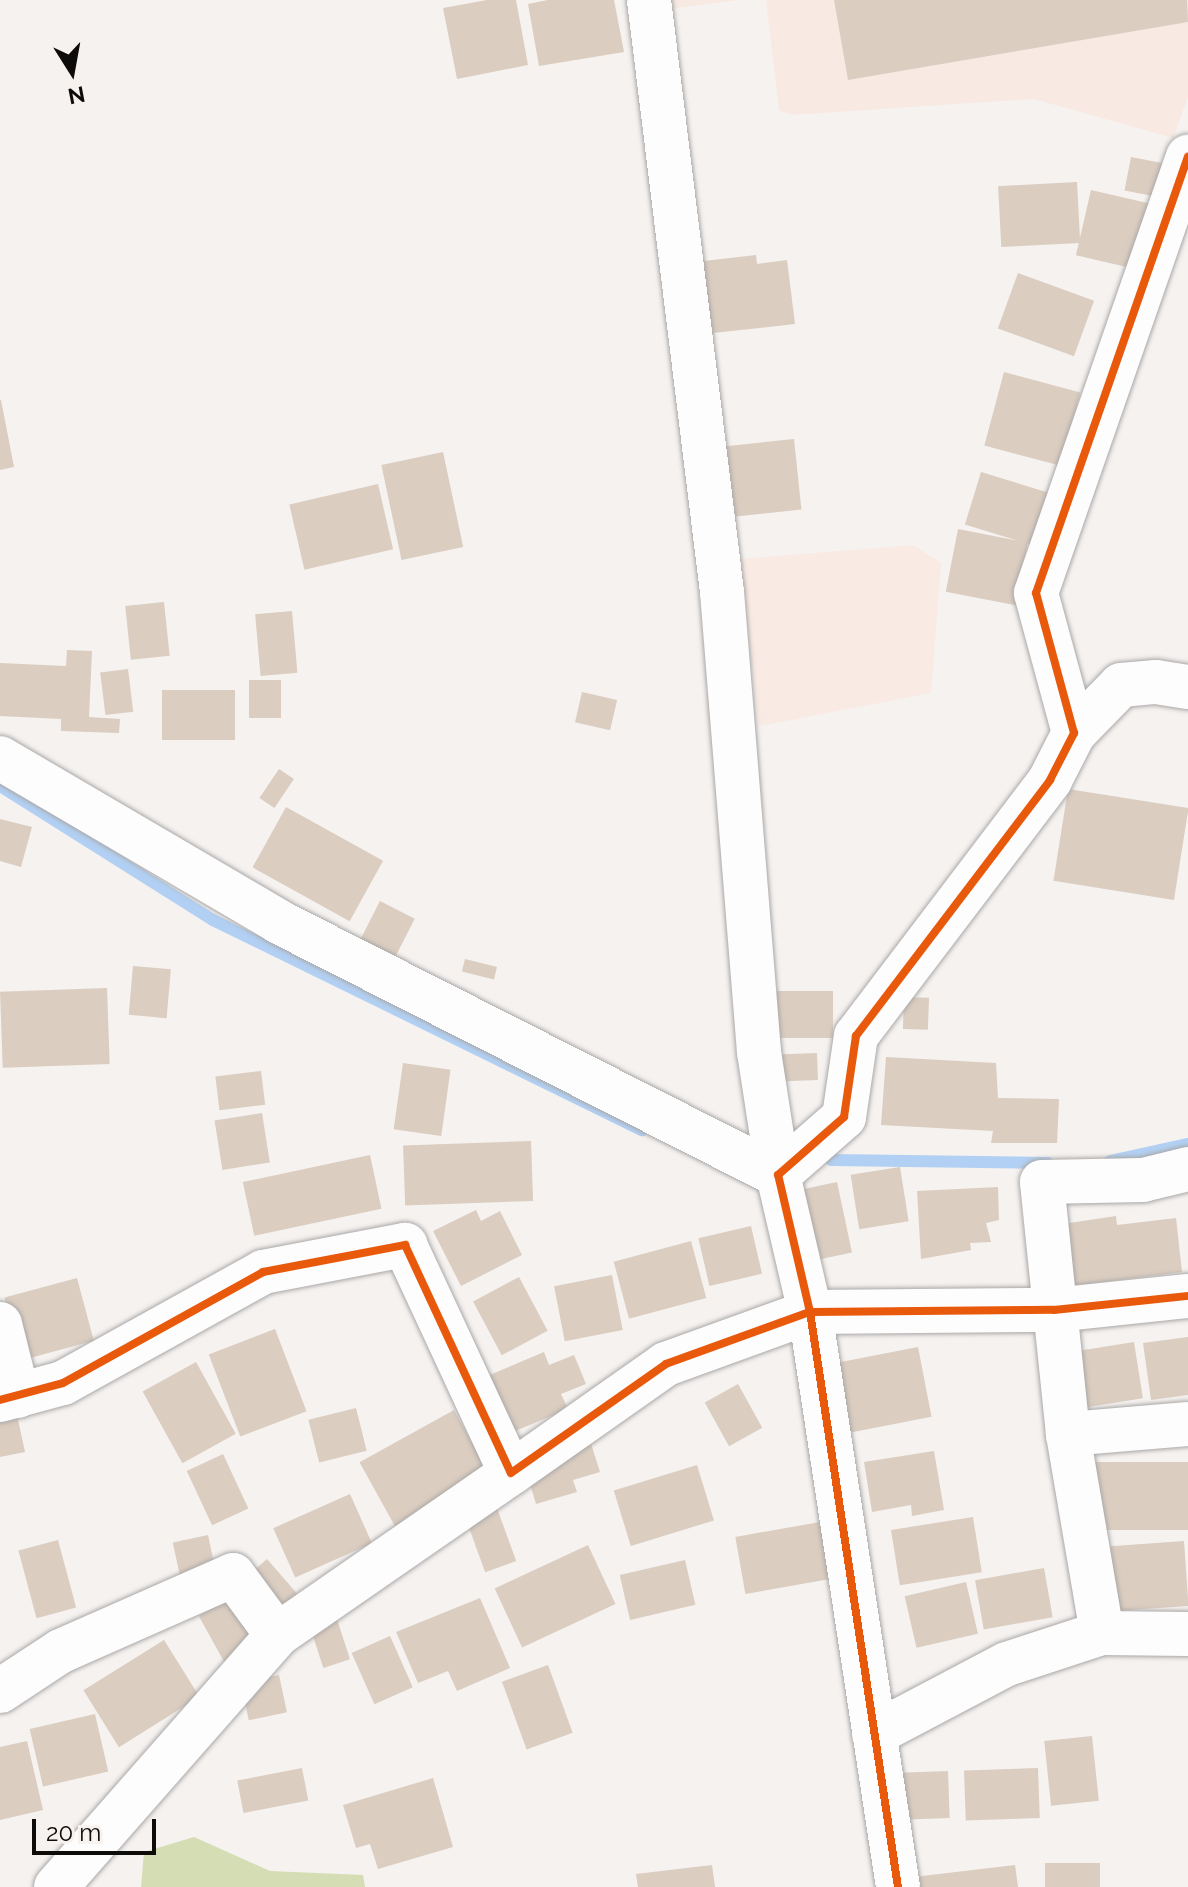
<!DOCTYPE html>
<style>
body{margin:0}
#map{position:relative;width:1188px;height:1887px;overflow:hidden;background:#f5f2f0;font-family:Raleway,sans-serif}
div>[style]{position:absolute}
.commercial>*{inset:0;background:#f9eae4}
.industrial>*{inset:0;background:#f8eae3}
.green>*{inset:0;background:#d5ddb5}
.stream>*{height:12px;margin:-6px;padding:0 6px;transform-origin:6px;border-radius:6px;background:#b2d0f3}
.building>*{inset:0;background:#dbcdc0;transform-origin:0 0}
.roads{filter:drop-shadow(0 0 2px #aaa8a7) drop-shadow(0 0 2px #aaa8a7)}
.minor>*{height:44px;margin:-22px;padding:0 22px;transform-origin:22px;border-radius:22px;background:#fefdfd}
.cycleway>*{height:8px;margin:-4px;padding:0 4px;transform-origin:4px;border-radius:4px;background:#e8590c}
span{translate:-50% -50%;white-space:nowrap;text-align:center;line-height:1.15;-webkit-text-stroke:7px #f7f2ee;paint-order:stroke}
.north{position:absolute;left:32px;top:32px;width:80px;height:80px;-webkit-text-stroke:6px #f7f2ee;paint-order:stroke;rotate:169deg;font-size:22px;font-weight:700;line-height:32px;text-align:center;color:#0e0c0b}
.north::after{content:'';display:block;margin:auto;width:28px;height:36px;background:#0e0c0b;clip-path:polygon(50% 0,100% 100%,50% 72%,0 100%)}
.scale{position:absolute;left:32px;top:1819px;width:124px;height:36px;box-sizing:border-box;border:4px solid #0e0c0b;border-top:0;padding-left:10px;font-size:24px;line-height:28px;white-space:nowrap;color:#0e0c0b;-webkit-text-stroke:6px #f7f2ee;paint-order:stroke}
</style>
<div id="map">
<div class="commercial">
<div style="clip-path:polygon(913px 545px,941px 563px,931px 693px,759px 726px,740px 559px)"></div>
</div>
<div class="industrial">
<div style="clip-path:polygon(667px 0,739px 0,668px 9px)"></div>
<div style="clip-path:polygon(766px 0,1188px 0,1188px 97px,1173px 138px,1034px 99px,791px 115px,779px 110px)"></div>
</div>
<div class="green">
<div style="clip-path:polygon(194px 1837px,270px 1871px,363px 1875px,365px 1887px,141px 1887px,144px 1852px)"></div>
</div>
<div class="stream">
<div style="left:0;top:786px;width:252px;rotate:32.2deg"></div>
<div style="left:213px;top:920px;width:478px;rotate:26.1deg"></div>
<div style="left:831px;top:1160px;width:217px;rotate:0.8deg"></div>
<div style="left:1110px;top:1161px;width:80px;rotate:-12.3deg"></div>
</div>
<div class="building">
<div style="clip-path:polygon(487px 0,516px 0,528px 65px,457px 79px,443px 8px)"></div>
<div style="clip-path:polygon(548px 0,614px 0,624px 52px,539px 66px,528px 4px)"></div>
<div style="clip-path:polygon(834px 0,1187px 0,1188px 22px,848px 80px)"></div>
<div style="left:1131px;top:157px;width:38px;height:34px;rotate:11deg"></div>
<div style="left:1077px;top:182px;width:61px;height:79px;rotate:87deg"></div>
<div style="left:1091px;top:190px;width:71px;height:67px;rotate:13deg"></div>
<div style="clip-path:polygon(756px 255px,757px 264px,787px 260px,795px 324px,704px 334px,695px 262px)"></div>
<div style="left:1018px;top:273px;width:81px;height:59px;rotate:20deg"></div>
<div style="left:1004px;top:372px;width:79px;height:76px;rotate:15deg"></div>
<div style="clip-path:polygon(1px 400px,14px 467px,0 470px,0 400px)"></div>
<div style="left:794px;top:439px;width:71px;height:81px;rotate:84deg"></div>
<div style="left:443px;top:452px;width:97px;height:63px;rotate:78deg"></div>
<div style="left:981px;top:472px;width:80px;height:55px;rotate:17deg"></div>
<div style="left:378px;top:484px;width:67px;height:91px;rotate:77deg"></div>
<div style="left:958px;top:529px;width:71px;height:64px;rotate:11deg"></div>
<div style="left:164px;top:602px;width:54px;height:39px;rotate:84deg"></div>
<div style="left:292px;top:611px;width:62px;height:37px;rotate:85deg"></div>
<div style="clip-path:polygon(67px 650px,92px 651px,89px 717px,120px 719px,119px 733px,61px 731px,61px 719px,0 716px,0 663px,66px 666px)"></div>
<div style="left:128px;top:669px;width:43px;height:28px;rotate:83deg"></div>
<div style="left:249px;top:680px;width:32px;height:38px"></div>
<div style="left:235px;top:690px;width:50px;height:73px;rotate:90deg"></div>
<div style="left:582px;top:692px;width:36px;height:31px;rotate:13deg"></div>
<div style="left:279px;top:769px;width:18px;height:35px;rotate:34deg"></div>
<div style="left:1068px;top:789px;width:122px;height:93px;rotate:9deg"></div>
<div style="left:286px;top:807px;width:111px;height:69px;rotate:29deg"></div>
<div style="clip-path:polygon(0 819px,32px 827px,21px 867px,0 861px)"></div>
<div style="left:380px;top:901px;width:39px;height:52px;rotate:27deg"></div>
<div style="left:465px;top:959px;width:33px;height:13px;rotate:14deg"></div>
<div style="left:133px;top:966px;width:38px;height:49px;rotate:5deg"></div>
<div style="left:107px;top:988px;width:76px;height:107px;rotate:88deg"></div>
<div style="left:776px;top:991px;width:57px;height:47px"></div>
<div style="left:904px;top:997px;width:25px;height:32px;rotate:2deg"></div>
<div style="left:817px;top:1053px;width:27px;height:40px;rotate:88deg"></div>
<div style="clip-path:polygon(886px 1057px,996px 1063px,998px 1098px,1059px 1099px,1057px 1143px,991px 1143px,993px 1131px,881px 1125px)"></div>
<div style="left:403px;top:1063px;width:48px;height:67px;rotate:8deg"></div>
<div style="left:261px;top:1071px;width:34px;height:46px;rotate:83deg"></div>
<div style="left:262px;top:1113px;width:50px;height:48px;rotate:81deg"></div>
<div style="left:531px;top:1141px;width:60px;height:128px;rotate:88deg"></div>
<div style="left:370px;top:1155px;width:55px;height:130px;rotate:78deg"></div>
<div style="left:900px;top:1167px;width:55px;height:50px;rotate:81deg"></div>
<div style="left:837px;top:1182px;width:72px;height:41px;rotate:78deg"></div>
<div style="clip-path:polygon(998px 1187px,999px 1220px,986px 1223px,991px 1242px,970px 1243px,971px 1250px,921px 1259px,917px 1191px)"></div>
<div style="clip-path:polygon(476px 1210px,481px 1221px,500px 1211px,522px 1255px,461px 1286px,433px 1231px)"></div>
<div style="clip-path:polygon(1116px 1216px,1117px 1225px,1176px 1218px,1182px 1272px,1065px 1287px,1056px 1225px)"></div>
<div style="left:751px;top:1226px;width:49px;height:54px;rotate:77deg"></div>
<div style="left:691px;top:1241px;width:59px;height:80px;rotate:75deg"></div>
<div style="left:612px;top:1275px;width:56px;height:59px;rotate:79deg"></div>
<div style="left:519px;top:1277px;width:61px;height:52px;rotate:62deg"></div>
<div style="left:77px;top:1278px;width:65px;height:75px;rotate:75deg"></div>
<div style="left:275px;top:1329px;width:88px;height:71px;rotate:69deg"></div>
<div style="clip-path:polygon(1188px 1337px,1188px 1395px,1151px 1400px,1143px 1343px)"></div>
<div style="left:1134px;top:1342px;width:57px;height:70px;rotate:81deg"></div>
<div style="left:918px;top:1347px;width:71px;height:89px;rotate:79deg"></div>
<div style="clip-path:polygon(544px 1352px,549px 1365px,574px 1355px,586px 1384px,561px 1394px,568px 1409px,508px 1434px,485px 1377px)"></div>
<div style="left:196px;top:1362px;width:82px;height:61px;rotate:61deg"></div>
<div style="left:738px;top:1384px;width:50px;height:38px;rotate:61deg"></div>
<div style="left:356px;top:1408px;width:44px;height:49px;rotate:76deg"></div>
<div style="left:454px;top:1410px;width:73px;height:108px;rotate:61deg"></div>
<div style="clip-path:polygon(17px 1415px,25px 1452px,0 1457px,0 1419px)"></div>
<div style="clip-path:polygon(587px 1431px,600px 1472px,573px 1480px,577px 1492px,536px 1504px,525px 1467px)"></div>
<div style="clip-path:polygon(934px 1451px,944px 1510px,912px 1516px,911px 1505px,872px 1512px,864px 1462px)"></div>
<div style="left:223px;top:1454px;width:60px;height:40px;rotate:65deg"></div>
<div style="left:1188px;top:1462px;width:68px;height:98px;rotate:90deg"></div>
<div style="left:697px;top:1465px;width:58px;height:87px;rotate:73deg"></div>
<div style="left:350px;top:1494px;width:54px;height:84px;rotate:66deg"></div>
<div style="left:494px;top:1500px;width:65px;height:33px;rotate:70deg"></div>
<div style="left:973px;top:1517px;width:56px;height:83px;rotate:81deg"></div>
<div style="left:820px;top:1522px;width:58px;height:86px;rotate:80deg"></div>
<div style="left:208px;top:1535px;width:40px;height:36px;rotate:78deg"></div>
<div style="left:58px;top:1540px;width:70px;height:41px;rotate:75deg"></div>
<div style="left:1184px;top:1541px;width:65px;height:74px;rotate:86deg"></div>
<div style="left:588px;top:1545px;width:65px;height:103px;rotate:65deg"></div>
<div style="left:267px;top:1559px;width:50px;height:28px;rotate:49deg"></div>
<div style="left:685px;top:1560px;width:46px;height:67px;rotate:77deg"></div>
<div style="left:1044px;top:1568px;width:50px;height:70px;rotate:80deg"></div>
<div style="left:966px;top:1582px;width:53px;height:63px;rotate:77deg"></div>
<div style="left:238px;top:1594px;width:53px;height:45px;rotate:61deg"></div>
<div style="clip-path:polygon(480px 1598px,510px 1668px,457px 1691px,448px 1671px,418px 1683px,396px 1632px)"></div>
<div style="left:333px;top:1607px;width:55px;height:28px;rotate:72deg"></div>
<div style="left:390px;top:1636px;width:56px;height:42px;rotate:66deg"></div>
<div style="left:164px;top:1640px;width:67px;height:95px;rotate:58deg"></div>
<div style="left:548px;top:1665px;width:72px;height:49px;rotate:70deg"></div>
<div style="left:279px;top:1675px;width:38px;height:39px;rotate:78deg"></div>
<div style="left:95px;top:1714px;width:59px;height:67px;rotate:77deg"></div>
<div style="left:1092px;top:1736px;width:65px;height:48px;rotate:84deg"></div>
<div style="clip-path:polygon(27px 1741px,43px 1810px,0 1820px,0 1747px)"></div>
<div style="left:302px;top:1768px;width:33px;height:66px;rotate:79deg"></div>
<div style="left:1038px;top:1768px;width:50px;height:74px;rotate:88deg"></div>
<div style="left:948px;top:1771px;width:47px;height:55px;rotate:88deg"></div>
<div style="clip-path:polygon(433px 1778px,453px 1847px,378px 1869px,370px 1844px,356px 1848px,343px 1805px)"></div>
<div style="left:1045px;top:1863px;width:55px;height:24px"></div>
<div style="clip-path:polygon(712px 1865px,715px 1887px,638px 1887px,636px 1874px)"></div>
<div style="clip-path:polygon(1015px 1865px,1018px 1887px,906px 1887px,905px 1878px)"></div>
</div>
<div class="roads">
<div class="minor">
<div style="left:649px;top:0;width:596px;rotate:82.97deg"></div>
<div style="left:722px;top:592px;width:461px;rotate:85.4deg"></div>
<div style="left:759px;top:1052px;width:124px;rotate:81.2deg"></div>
<div style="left:1074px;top:733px;width:67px;rotate:-45.6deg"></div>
<div style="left:1121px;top:685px;width:35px;rotate:-5deg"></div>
<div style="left:1156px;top:682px;width:32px;rotate:9deg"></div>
<div style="left:0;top:758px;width:324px;rotate:30.4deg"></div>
<div style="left:279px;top:922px;width:559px;rotate:26.89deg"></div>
<div style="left:0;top:1324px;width:74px;rotate:76deg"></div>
<div style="left:0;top:1400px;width:65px;rotate:-15.1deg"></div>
<div style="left:63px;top:1383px;width:229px;rotate:-29deg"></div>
<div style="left:263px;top:1272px;width:145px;rotate:-10.8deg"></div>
<div style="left:405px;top:1245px;width:251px;rotate:65.1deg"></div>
<div style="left:511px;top:1473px;width:189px;rotate:-35.1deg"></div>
<div style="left:666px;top:1364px;width:153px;rotate:-19.9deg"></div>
<div style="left:810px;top:1312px;width:244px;rotate:-0.5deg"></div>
<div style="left:1054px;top:1310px;width:135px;rotate:-6deg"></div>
<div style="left:1068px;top:1434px;width:120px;rotate:-4.8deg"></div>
<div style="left:1102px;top:1633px;width:202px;rotate:-99.7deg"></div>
<div style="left:1068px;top:1434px;width:253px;rotate:-95.9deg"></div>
<div style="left:1042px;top:1182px;width:101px;rotate:-1.1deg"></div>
<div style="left:1143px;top:1180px;width:46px;rotate:-13.7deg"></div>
<div style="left:0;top:1691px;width:73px;rotate:-33.3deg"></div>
<div style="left:61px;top:1651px;width:188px;rotate:-23.8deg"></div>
<div style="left:233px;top:1575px;width:74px;rotate:53.7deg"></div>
<div style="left:874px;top:1734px;width:150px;rotate:-27.8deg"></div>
<div style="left:1007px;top:1664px;width:100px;rotate:-18.1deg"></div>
<div style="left:1102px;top:1633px;width:86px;rotate:0.7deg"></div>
<div style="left:56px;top:1887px;width:335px;rotate:-48.7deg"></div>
<div style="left:277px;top:1635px;width:285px;rotate:-34.7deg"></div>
<div style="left:898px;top:1887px;width:582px;rotate:-98.7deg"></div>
<div style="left:810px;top:1312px;width:141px;rotate:-103.1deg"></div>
<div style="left:778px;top:1175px;width:88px;rotate:-41.3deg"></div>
<div style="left:844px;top:1117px;width:82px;rotate:-81.6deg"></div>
<div style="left:856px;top:1036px;width:321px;rotate:-52.8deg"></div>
<div style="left:1050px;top:780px;width:53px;rotate:-62.9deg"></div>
<div style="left:1074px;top:733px;width:145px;rotate:-105.2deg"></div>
<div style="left:1036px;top:593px;width:462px;rotate:-70.8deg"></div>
</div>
</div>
<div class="cycleway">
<div style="left:0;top:1400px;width:65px;rotate:-15.1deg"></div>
<div style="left:63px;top:1383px;width:229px;rotate:-29deg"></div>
<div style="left:263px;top:1272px;width:145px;rotate:-10.8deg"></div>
<div style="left:405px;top:1245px;width:251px;rotate:65.1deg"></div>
<div style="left:511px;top:1473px;width:189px;rotate:-35.1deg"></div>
<div style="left:666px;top:1364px;width:153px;rotate:-19.9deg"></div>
<div style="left:810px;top:1312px;width:244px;rotate:-0.5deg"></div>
<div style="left:1054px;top:1310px;width:135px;rotate:-6deg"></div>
<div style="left:898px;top:1887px;width:582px;rotate:-98.7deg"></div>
<div style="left:810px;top:1312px;width:141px;rotate:-103.1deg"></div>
<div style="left:778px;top:1175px;width:88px;rotate:-41.3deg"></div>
<div style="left:844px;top:1117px;width:82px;rotate:-81.6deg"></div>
<div style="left:856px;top:1036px;width:321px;rotate:-52.8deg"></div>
<div style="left:1050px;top:780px;width:53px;rotate:-62.9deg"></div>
<div style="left:1074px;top:733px;width:145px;rotate:-105.2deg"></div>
<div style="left:1036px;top:593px;width:462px;rotate:-70.8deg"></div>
</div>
<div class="north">N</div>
<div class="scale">20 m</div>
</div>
